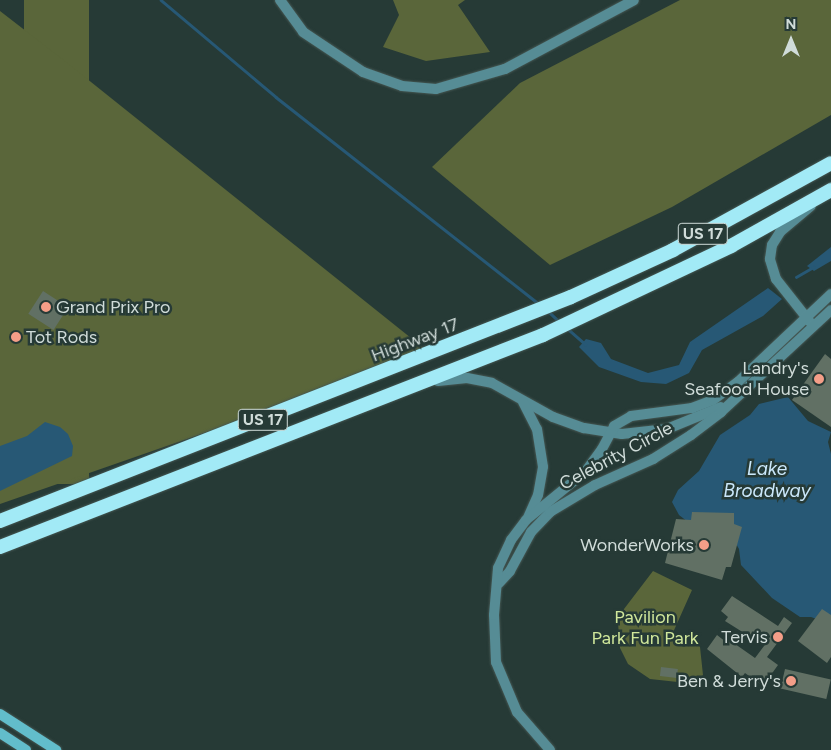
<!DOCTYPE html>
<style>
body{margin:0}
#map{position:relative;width:831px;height:750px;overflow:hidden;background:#263a36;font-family:Figtree,sans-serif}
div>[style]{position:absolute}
.green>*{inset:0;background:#5a663a;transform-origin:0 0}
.water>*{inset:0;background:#275875}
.stream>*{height:2.5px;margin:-1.25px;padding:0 1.25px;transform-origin:1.25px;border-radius:1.25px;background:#275875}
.building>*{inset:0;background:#617064;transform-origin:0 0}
.roads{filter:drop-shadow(0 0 1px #455753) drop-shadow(0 0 1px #455753)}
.minor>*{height:10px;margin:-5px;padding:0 5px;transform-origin:5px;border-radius:5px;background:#568c95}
.secondary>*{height:10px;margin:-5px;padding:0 5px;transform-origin:5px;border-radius:5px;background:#62bdcb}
.trunk>*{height:14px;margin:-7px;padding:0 7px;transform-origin:7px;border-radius:7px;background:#a2eaf6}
.dots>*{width:14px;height:14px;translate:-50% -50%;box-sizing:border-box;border:2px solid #263a36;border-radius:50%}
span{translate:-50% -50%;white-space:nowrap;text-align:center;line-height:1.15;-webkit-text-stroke:5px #263a36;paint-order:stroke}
.shield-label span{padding:1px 4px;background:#263a36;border:1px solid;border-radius:4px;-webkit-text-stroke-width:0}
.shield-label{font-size:16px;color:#d0dcd9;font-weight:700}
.poi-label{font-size:18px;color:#d0dcd9}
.left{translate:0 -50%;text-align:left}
.right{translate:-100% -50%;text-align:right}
.street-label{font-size:18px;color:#d0dcd9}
.park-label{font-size:18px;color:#d0e79b}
.water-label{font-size:19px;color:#cbe8fb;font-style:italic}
.north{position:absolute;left:766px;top:15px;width:50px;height:50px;-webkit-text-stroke:4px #263a36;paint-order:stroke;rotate:0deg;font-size:14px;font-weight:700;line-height:20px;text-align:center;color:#d0dcd9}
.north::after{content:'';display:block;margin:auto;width:18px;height:22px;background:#d0dcd9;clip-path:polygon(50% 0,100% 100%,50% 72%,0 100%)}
</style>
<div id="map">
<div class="green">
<div style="left:24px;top:0;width:65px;height:484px"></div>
<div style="clip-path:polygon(393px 0,465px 0,458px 5px,490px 52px,426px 61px,383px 47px,399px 15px)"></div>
<div style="clip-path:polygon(680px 0,831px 0,831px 115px,672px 207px,550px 265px,432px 167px,520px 83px)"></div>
<div style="clip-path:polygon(0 11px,66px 62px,431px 354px,0 504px)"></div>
<div style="clip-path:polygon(653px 571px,692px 590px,671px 637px,677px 640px,694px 633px,700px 647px,703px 675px,696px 684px,650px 679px,628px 664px,620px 648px,618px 623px,624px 609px)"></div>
</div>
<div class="water">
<div style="clip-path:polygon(831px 247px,831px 261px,814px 271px,807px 266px)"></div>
<div style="clip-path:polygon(768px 288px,782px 299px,763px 316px,702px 350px,689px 373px,666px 384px,641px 382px,599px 367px,579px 347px,586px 339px,601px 343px,611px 359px,648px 373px,679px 365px,690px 342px)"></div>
<div style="clip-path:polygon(788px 397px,808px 421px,831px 432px,828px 442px,831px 454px,831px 624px,811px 617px,800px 617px,772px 598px,741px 565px,739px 549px,730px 533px,688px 522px,679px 515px,672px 502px,678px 490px,699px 471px,720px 435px,750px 415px,759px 404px)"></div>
<div style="clip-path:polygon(45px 422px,60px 427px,68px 434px,73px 446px,72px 456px,0 491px,0 446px,27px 436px)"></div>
</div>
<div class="stream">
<div style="left:161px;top:0;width:150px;rotate:40.1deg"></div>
<div style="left:276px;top:97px;width:336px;rotate:38.2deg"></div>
<div style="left:796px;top:277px;width:20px;rotate:-30deg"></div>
<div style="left:548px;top:311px;width:18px;rotate:43deg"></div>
<div style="left:568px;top:329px;width:23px;rotate:41deg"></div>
</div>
<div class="building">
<div style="left:43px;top:291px;width:30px;height:27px;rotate:33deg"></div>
<div style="clip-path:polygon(825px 354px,831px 359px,831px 427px,792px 400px)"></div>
<div style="clip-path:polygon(692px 512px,734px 513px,734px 524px,742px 527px,731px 567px,726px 567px,722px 580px,665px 563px,676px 519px,691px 520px)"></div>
<div style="clip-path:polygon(732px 596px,778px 626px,784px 617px,792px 623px,767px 657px,778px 665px,763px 686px,745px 673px,742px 677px,707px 649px,717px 635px,726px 642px,728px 639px,755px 658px,767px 642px,755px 633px,752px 638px,725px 621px,728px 617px,721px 611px)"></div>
<div style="clip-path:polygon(822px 609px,831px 615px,831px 657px,827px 663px,798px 641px)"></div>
<div style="left:661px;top:667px;width:17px;height:9px;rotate:7deg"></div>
<div style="left:785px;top:669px;width:47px;height:20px;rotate:13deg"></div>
</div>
<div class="roads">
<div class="minor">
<div style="left:280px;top:0;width:39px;rotate:54deg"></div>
<div style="left:303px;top:32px;width:72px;rotate:33.7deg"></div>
<div style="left:363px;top:72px;width:41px;rotate:19.7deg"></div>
<div style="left:402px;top:86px;width:34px;rotate:5deg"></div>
<div style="left:436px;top:89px;width:72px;rotate:-16.2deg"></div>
<div style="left:505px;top:69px;width:146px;rotate:-28.1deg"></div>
<div style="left:810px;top:322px;width:55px;rotate:-128.3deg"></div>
<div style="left:776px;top:279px;width:21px;rotate:-107deg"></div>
<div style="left:770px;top:259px;width:14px;rotate:-82deg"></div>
<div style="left:772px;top:245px;width:15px;rotate:-58deg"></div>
<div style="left:780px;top:232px;width:40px;rotate:-40deg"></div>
<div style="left:438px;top:381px;width:29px;rotate:-6deg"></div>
<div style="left:467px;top:378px;width:25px;rotate:11deg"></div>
<div style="left:492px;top:383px;width:70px;rotate:29.1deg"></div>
<div style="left:553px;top:417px;width:33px;rotate:20deg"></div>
<div style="left:584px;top:428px;width:38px;rotate:9deg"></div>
<div style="left:622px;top:434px;width:45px;rotate:-6.3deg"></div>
<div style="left:667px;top:429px;width:58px;rotate:-22.2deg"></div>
<div style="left:523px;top:402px;width:30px;rotate:63deg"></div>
<div style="left:537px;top:429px;width:38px;rotate:81deg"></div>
<div style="left:543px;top:467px;width:28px;rotate:100deg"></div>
<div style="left:538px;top:495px;width:24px;rotate:114deg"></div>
<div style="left:499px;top:583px;width:16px;rotate:-47deg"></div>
<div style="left:510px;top:571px;width:44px;rotate:-61.7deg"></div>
<div style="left:531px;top:532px;width:28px;rotate:-46deg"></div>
<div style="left:550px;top:512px;width:52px;rotate:-31deg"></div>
<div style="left:595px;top:485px;width:64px;rotate:-24.1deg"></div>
<div style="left:653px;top:459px;width:45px;rotate:-32.3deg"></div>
<div style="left:691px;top:435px;width:38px;rotate:-37deg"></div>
<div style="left:721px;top:412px;width:150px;rotate:-42.8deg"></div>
<div style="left:550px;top:750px;width:50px;rotate:-131deg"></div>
<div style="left:517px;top:712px;width:54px;rotate:-112.8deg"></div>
<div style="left:496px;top:662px;width:47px;rotate:-92.4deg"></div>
<div style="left:494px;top:615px;width:47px;rotate:-85.1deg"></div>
<div style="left:498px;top:568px;width:31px;rotate:-65deg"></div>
<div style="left:511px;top:540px;width:25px;rotate:-53deg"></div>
<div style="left:526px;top:520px;width:77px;rotate:-39.2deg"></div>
<div style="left:586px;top:471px;width:27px;rotate:-54deg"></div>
<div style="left:602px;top:449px;width:26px;rotate:-62deg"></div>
<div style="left:614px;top:426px;width:20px;rotate:-30deg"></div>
<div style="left:631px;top:416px;width:62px;rotate:-7.5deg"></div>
<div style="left:692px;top:408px;width:22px;rotate:-21deg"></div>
<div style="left:713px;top:400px;width:31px;rotate:-36deg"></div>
<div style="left:738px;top:382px;width:128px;rotate:-43.4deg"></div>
</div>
<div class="secondary">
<div style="left:0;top:714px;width:67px;rotate:32.7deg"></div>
<div style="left:0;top:733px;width:31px;rotate:33deg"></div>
</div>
<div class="trunk">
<div style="left:0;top:521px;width:613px;rotate:-21.42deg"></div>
<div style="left:571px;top:297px;width:112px;rotate:-24.7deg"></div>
<div style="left:673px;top:250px;width:180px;rotate:-28.8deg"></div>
<div style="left:0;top:547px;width:583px;rotate:-21.33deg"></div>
<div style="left:543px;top:335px;width:208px;rotate:-25.3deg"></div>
<div style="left:731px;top:246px;width:115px;rotate:-29.2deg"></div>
</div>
</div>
<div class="dots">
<div style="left:46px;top:307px;background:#f49e88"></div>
<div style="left:16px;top:337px;background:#f49e88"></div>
<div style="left:819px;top:379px;background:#f49e88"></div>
<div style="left:704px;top:545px;background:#f49e88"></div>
<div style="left:778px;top:637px;background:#f49e88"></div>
<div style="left:791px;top:681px;background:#f49e88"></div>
</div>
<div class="shield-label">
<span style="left:703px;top:234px">US 17</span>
<span style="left:263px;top:420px">US 17</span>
</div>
<div class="poi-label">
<span class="left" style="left:56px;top:307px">Grand Prix Pro</span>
<span class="left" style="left:26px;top:337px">Tot Rods</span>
<span class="right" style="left:809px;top:379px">Landry's<br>Seafood House</span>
<span class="right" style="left:694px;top:545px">WonderWorks</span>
<span class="right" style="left:768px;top:637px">Tervis</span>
<span class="right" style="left:781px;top:681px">Ben &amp; Jerry's</span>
</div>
<div class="street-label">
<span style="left:415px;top:340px;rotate:-21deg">Highway 17</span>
<span style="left:616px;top:456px;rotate:-28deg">Celebrity Circle</span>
</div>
<div class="park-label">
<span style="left:645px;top:628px">Pavilion<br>Park Fun Park</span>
</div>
<div class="water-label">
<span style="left:767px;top:480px">Lake<br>Broadway</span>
</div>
<div class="north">N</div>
</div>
